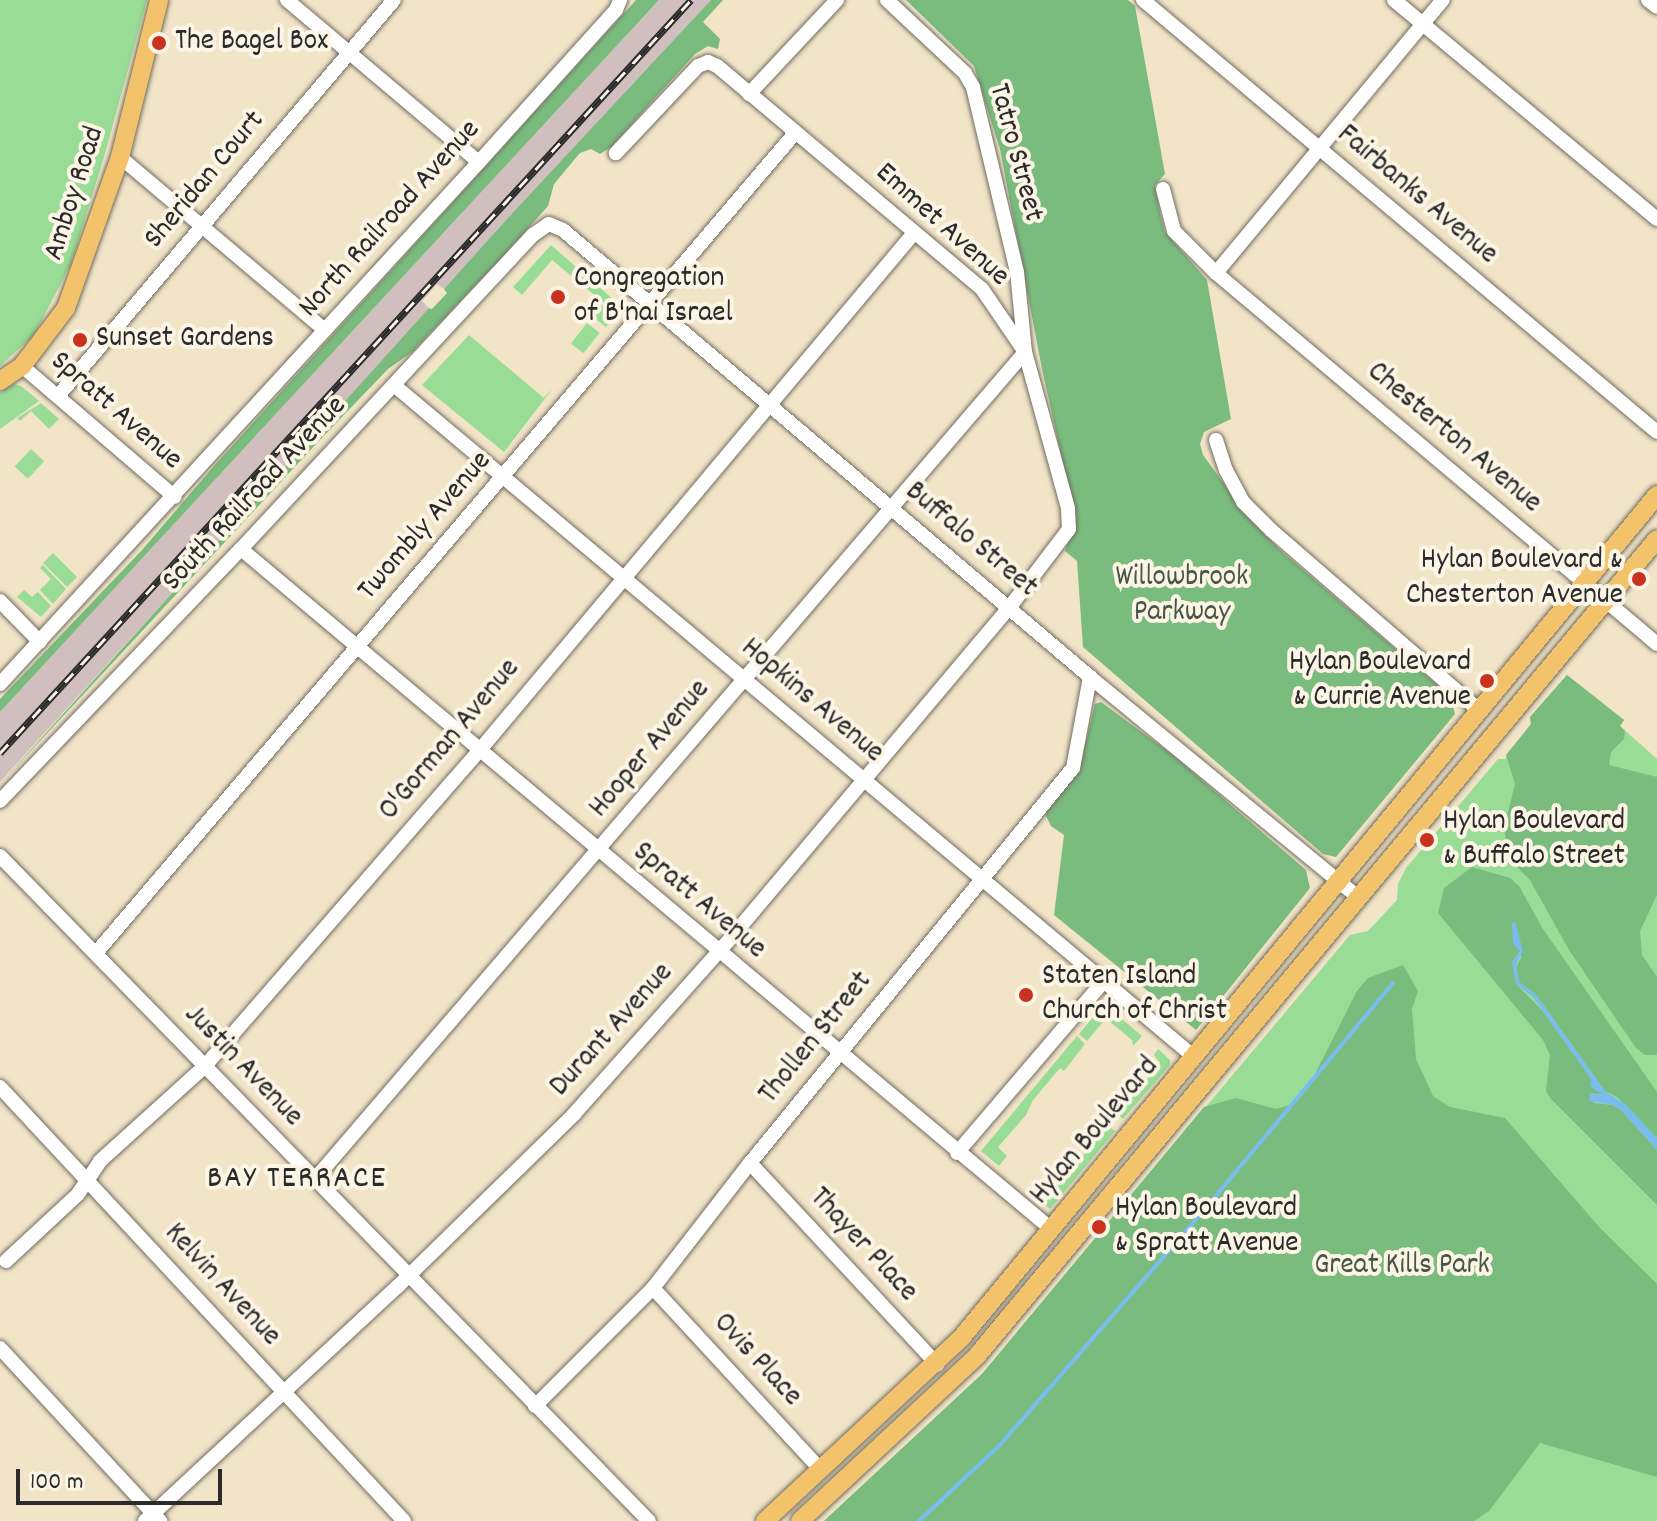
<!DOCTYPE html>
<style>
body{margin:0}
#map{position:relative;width:1657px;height:1521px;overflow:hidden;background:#f2e4c7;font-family:Dekko,sans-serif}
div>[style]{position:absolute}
.industrial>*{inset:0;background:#d1bfbf}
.green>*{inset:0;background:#98dc95;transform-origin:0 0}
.forest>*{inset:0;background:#7abc7e}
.water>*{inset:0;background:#7bbcf0}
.stream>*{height:4px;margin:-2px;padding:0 2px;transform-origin:2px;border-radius:2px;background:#7bbcf0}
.roads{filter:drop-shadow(0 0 2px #716c62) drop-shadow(0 0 2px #716c62)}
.minor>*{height:14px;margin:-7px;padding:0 7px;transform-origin:7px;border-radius:7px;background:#fff}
.major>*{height:18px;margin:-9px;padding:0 9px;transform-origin:9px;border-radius:9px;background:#f2c36a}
.rail>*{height:7px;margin-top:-3.5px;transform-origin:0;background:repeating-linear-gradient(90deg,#fcf5e5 0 12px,#2b2b2b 0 24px);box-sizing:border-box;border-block:2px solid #2b2b2b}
.dots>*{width:22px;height:22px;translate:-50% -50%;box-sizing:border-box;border:4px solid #fcf5e5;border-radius:50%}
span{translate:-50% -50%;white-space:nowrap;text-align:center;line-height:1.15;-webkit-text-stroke:8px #fcf5e5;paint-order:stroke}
.poi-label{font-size:30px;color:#2b2b2b}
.left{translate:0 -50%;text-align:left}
.right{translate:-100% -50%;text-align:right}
.street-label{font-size:30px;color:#2b2b2b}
.park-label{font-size:30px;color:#465746}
.neighbourhood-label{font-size:32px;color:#2b2b2b;letter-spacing:2px}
.scale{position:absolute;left:16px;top:1469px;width:206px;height:36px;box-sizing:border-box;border:4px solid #2b2b2b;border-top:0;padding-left:10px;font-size:24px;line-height:28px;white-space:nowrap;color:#2b2b2b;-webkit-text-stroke:6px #fcf5e5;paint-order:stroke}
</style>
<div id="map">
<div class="industrial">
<div style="clip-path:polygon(659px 0,711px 0,444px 289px,437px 284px,422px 301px,429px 308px,402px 340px,0 782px,0 712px)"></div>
</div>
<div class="green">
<div style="clip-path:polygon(0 0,147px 0,104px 157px,71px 264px,34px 335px,0 366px)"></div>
<div style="clip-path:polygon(551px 245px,623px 308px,606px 327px,593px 317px,604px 303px,552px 260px,522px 295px,513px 287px)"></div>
<div style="left:587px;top:323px;width:16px;height:26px;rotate:38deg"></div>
<div style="clip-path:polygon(469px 335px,544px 398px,553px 388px,504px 452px,422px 385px)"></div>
<div style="clip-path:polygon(13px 384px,21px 386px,39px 401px,0 429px,0 393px)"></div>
<div style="clip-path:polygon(41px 403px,59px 419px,49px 429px,31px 411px,20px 421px,17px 418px)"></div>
<div style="left:31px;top:449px;width:18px;height:24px;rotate:43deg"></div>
<div style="left:53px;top:553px;width:34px;height:14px;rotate:45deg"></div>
<div style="clip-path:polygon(43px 565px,66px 589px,53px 604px,40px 590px,51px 579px,40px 568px)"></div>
<div style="clip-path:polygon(24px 590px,32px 597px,38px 592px,51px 606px,41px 617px,17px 597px)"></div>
<div style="clip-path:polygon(1567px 675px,1624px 720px,1620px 726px,1657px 759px,1657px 1521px,824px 1521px,982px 1374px,1350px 935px,1368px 931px,1397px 900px,1398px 884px,1406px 868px,1498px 759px,1505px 759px,1531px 724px,1530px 717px)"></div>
<div style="clip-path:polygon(1104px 1004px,1142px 1036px,1133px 1046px,1132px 1040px,1109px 1021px,1103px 1022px,1087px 1041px,1079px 1034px)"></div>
<div style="clip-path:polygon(1077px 1036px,1085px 1044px,1064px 1071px,1060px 1068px,1033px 1100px,1026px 1115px,998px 1147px,1007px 1156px,999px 1166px,981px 1151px)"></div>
<div style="clip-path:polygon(1158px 1049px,1170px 1060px,1170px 1065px,1123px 1119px,1111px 1108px,1115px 1103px,1121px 1111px,1160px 1063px,1154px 1055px)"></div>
<div style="clip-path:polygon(1101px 1121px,1115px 1131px,1050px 1209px,1033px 1195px,1040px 1188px,1047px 1198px,1104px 1131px)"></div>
</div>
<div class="forest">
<div style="clip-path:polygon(636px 0,659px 0,0 712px,0 699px,142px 550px,214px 466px)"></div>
<div style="clip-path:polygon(711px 0,723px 0,703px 22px,720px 39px,718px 49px,708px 46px,695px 54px,611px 147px,600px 154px,591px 149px,580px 153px,554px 184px,548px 206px,505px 254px,411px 353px,388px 369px,317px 443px,0 784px,429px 308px,432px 309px,447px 293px,444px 289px,508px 218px)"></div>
<div style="clip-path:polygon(906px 0,1128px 0,1135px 6px,1165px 174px,1155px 185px,1160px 213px,1165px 232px,1207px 280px,1231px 419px,1204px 432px,1200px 444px,1203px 455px,1248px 517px,1280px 550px,1457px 702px,1453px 706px,1455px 714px,1336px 857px,1323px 854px,1083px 647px,1077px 561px,1065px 551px,1076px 521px,1042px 369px,1000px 149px,974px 66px)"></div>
<div style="clip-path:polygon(1567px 675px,1624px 720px,1620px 726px,1625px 731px,1624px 739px,1611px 752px,1609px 765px,1657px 777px,1657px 895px,1640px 931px,1642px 955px,1657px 977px,1657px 1055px,1645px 1055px,1636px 1048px,1569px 950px,1530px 880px,1514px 864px,1508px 852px,1504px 828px,1515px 784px,1506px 755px,1531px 724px,1530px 717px)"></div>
<div style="clip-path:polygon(1101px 702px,1174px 756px,1306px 870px,1310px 888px,1196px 1030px,1054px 915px,1064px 835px,1051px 826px,1045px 814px,1079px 770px,1095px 704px)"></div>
<div style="clip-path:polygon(1472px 867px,1510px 878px,1519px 886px,1543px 929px,1657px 1092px,1657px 1138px,1617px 1097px,1605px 1091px,1536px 995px,1519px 982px,1516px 967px,1521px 958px,1521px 947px,1515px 923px,1520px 951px,1514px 960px,1516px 984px,1542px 1010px,1603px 1095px,1590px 1093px,1594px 1103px,1613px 1105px,1621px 1110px,1657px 1150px,1657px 1205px,1550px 1098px,1546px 1091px,1550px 1055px,1543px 1040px,1438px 913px,1444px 888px)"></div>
<div style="clip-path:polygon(1403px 965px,1418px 991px,1412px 1009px,1416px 1059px,1433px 1096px,1450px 1107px,1505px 1118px,1600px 1228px,1657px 1284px,1657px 1477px,1540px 1443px,1489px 1511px,1474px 1521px,824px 1521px,982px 1374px,1204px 1107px,1236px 1098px,1276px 1109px,1296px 1103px,1309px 1086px,1357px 991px,1368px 978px)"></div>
</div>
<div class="water">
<div style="clip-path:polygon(1515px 922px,1523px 951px,1516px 964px,1519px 982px,1536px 995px,1605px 1091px,1626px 1105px,1657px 1138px,1657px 1150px,1621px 1110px,1613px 1105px,1589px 1101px,1590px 1093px,1603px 1096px,1590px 1086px,1591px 1079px,1533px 997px,1516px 984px,1512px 962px,1520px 951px,1513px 944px,1512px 923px)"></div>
</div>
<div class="stream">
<div style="left:919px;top:1521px;width:111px;rotate:-43.2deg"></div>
<div style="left:1000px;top:1445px;width:296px;rotate:-49deg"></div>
<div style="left:1194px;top:1222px;width:311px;rotate:-50.2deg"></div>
</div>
<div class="roads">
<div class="minor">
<div style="left:287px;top:0;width:251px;rotate:40.2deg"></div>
<div style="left:1143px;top:0;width:671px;rotate:40.05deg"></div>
<div style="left:1394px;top:0;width:342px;rotate:39.8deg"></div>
<div style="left:1648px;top:0;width:11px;rotate:38deg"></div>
<div style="left:749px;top:94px;width:129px;rotate:-46.9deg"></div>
<div style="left:120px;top:157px;width:268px;rotate:40.2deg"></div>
<div style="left:1163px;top:189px;width:43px;rotate:75.3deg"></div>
<div style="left:1174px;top:231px;width:59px;rotate:45deg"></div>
<div style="left:1216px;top:273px;width:576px;rotate:40.07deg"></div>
<div style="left:1216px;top:273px;width:355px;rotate:-50.3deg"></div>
<div style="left:22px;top:366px;width:201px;rotate:40.6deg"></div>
<div style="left:395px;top:386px;width:1043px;rotate:40.02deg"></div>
<div style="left:58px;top:396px;width:519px;rotate:-49.69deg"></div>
<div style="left:1216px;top:440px;width:32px;rotate:72deg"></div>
<div style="left:1226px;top:470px;width:36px;rotate:62deg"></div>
<div style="left:1243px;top:502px;width:40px;rotate:45deg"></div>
<div style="left:1271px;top:530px;width:274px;rotate:40.9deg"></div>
<div style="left:241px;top:549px;width:1058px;rotate:40.01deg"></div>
<div style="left:0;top:601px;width:57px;rotate:45.7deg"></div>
<div style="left:0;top:684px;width:708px;rotate:-47.46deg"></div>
<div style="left:479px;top:162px;width:205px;rotate:-48deg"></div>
<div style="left:616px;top:10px;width:11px;rotate:-68deg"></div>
<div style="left:0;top:801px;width:349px;rotate:-46.3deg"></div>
<div style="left:241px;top:549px;width:429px;rotate:-47.1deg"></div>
<div style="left:533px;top:235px;width:19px;rotate:-35deg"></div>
<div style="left:549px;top:224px;width:15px;rotate:23deg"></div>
<div style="left:563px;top:230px;width:691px;rotate:40.3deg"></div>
<div style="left:1090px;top:677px;width:348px;rotate:39.4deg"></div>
<div style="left:0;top:856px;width:929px;rotate:45.7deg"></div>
<div style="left:96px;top:953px;width:1077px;rotate:-49.55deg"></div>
<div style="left:0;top:1087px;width:593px;rotate:47.05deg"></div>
<div style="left:957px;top:1153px;width:226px;rotate:-49.5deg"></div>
<div style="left:750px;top:1163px;width:275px;rotate:47.1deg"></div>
<div style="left:315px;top:1179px;width:1090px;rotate:-49.35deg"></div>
<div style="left:1025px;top:352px;width:80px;rotate:-95.7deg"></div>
<div style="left:1017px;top:272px;width:190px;rotate:-103.4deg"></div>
<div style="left:973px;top:87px;width:16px;rotate:-120deg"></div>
<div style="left:965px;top:73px;width:107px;rotate:-136.9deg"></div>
<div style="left:6px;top:1261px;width:98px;rotate:-42.9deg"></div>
<div style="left:78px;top:1194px;width:40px;rotate:-56deg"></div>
<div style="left:100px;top:1161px;width:142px;rotate:-42.1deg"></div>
<div style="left:205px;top:1066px;width:417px;rotate:-49deg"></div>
<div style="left:479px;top:751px;width:676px;rotate:-49.98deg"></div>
<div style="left:653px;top:1288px;width:248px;rotate:47.3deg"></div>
<div style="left:0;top:1348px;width:236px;rotate:47.2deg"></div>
<div style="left:535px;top:1406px;width:167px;rotate:-45deg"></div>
<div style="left:653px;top:1288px;width:158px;rotate:-52.2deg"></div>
<div style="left:750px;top:1163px;width:510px;rotate:-50.73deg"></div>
<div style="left:1073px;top:768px;width:93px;rotate:-79.4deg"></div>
<div style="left:145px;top:1521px;width:344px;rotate:-42.9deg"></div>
<div style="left:397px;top:1287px;width:248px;rotate:-44.3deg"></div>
<div style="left:574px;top:1114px;width:244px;rotate:-48.3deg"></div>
<div style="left:736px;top:932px;width:424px;rotate:-49.9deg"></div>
<div style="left:1009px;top:608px;width:99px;rotate:-52.8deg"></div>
<div style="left:1069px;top:529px;width:21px;rotate:-93deg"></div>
<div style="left:1068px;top:508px;width:162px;rotate:-105.4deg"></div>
<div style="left:1025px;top:352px;width:76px;rotate:-124.3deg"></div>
<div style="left:982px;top:289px;width:346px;rotate:-139.9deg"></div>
<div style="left:717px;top:66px;width:10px;rotate:-156deg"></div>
<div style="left:708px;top:62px;width:11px;rotate:158deg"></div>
<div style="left:698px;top:66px;width:120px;rotate:133.3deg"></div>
</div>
<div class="major">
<div style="left:0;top:381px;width:27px;rotate:-34deg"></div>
<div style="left:22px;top:366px;width:73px;rotate:-52.8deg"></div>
<div style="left:66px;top:308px;width:160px;rotate:-70.3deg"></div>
<div style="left:120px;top:157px;width:162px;rotate:-76deg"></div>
<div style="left:765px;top:1521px;width:270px;rotate:-43deg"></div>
<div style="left:962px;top:1337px;width:1092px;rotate:-50.46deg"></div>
<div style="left:800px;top:1521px;width:241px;rotate:-43deg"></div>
<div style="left:976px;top:1357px;width:1064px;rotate:-50.22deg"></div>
</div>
</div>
<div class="rail">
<div style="left:0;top:753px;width:1022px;rotate:-47.46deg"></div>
</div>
<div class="dots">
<div style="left:159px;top:43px;background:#c8321e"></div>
<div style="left:558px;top:297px;background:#c8321e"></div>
<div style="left:80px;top:340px;background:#c8321e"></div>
<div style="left:1639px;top:579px;background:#c8321e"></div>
<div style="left:1487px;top:681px;background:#c8321e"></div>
<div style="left:1427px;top:840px;background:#c8321e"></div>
<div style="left:1026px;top:995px;background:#c8321e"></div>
<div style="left:1099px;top:1227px;background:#c8321e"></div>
</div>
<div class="poi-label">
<span class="left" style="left:175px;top:43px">The Bagel Box</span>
<span class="left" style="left:574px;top:297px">Congregation<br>of B'nai Israel</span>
<span class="left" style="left:96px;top:340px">Sunset Gardens</span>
<span class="right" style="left:1623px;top:579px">Hylan Boulevard &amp;<br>Chesterton Avenue</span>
<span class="right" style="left:1471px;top:681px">Hylan Boulevard<br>&amp; Currie Avenue</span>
<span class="left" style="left:1443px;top:840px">Hylan Boulevard<br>&amp; Buffalo Street</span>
<span class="left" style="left:1042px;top:995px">Staten Island<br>Church of Christ</span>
<span class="left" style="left:1115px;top:1227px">Hylan Boulevard<br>&amp; Spratt Avenue</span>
</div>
<div class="street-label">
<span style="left:1014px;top:153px;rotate:75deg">Tatro Street</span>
<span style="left:206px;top:181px;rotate:-50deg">Sheridan Court</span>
<span style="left:76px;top:194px;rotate:-72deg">Amboy Road</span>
<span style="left:1416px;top:196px;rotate:40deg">Fairbanks Avenue</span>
<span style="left:391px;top:220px;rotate:-48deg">North Railroad Avenue</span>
<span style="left:941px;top:226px;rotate:42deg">Emmet Avenue</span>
<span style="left:115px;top:412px;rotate:41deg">Spratt Avenue</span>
<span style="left:1453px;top:439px;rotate:40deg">Chesterton Avenue</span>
<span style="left:256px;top:495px;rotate:-47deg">South Railroad Avenue</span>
<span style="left:426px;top:527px;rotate:-49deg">Twombly Avenue</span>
<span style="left:970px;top:541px;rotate:40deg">Buffalo Street</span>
<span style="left:811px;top:702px;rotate:40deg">Hopkins Avenue</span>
<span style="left:451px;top:741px;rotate:-50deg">O'Gorman Avenue</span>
<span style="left:651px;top:750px;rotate:-50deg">Hooper Avenue</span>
<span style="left:698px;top:902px;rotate:40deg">Spratt Avenue</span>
<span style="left:613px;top:1031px;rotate:-48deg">Durant Avenue</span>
<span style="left:817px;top:1039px;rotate:-51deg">Thollen Street</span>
<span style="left:242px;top:1067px;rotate:46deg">Justin Avenue</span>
<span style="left:1096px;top:1132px;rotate:-50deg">Hylan Boulevard</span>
<span style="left:862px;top:1246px;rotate:47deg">Thayer Place</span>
<span style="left:221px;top:1286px;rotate:47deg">Kelvin Avenue</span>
<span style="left:756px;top:1361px;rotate:47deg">Ovis Place</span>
</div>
<div class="park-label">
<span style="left:1182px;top:596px">Willowbrook<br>Parkway</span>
<span style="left:1402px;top:1267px">Great Kills Park</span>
</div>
<div class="neighbourhood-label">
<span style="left:297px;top:1180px">BAY TERRACE</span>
</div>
<div class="scale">100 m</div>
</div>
